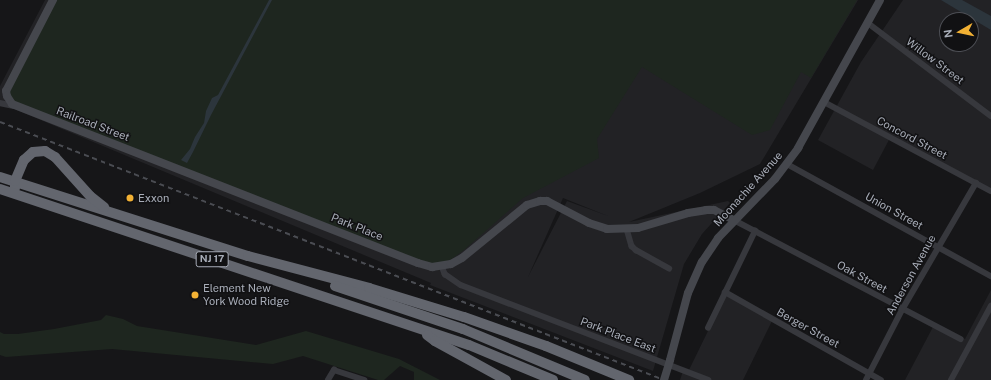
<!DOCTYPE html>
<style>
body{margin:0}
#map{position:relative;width:991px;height:380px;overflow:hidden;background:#161618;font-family:"Public Sans",sans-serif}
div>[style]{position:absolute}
.built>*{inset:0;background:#222225}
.green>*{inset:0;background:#1e261f}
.water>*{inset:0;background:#2c353c}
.street>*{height:5.5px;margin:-2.75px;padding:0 2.75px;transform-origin:2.75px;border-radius:2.75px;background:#37383d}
.secondary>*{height:8px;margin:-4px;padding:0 4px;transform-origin:4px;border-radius:4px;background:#45474d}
.highway>*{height:10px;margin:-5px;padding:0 5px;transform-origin:5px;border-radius:5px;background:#63666e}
.rail>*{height:2px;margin-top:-1px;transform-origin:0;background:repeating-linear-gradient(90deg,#4a4c52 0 5px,transparent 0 9px)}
.secondary-bridge>*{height:8px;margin:-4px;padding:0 4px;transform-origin:4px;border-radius:4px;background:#45474d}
.dots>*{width:11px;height:11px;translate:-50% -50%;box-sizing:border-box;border:2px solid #111113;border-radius:50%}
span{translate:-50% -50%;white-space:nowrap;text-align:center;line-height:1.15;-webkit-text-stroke:3px #111113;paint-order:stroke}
.shield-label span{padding:1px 3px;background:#111113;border:1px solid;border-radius:3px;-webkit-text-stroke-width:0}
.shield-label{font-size:10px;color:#a8adb8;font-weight:700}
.street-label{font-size:11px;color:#a8adb8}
.poi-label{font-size:11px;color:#a8adb8}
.left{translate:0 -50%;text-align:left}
.north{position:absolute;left:939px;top:12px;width:40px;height:40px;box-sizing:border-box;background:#111113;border:1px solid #4d4f55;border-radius:50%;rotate:261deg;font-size:11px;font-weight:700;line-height:16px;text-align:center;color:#a8adb8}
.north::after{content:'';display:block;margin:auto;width:14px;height:18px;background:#f2b134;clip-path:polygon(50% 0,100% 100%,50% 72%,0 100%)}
</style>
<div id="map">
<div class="built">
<div style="clip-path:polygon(evenodd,45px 0,858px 0,760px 164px,700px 193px,629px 222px,728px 201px,730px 203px,702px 234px,684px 264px,653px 371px,430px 285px,431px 283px,0 103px,0 86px,45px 0,563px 198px,608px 216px,567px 201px,528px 277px,563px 198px)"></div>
<div style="clip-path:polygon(evenodd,903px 0,991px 0,991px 191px,890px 138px,873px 170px,818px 140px,861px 62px,903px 0,947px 20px,971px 20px,971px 44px,947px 44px,947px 20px)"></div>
<div style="clip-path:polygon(991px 290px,991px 380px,905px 380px,934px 325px,965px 339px)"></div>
<div style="clip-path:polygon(726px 294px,773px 319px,743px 380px,680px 380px,683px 371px,688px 372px)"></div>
</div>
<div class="green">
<div style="clip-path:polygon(51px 0,857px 0,811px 78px,801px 72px,770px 130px,752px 135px,642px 67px,597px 139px,599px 158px,523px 198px,464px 250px,442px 266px,432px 267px,10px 104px,8px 78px)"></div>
<div style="clip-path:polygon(106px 315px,123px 319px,137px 326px,256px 345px,306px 331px,399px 359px,440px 380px,414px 380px,414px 372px,400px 366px,384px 380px,378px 380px,303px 356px,273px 364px,112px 349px,6px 357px,0 355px,0 332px,4px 334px,18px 334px,54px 329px,101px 320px)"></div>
</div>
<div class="water">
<div style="clip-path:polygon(269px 0,272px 0,211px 115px,193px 152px,187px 163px,181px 160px,190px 149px,195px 137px,204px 123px,206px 111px,212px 98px,218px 95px)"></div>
<div style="clip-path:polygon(941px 0,962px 0,991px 16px,991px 30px)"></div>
</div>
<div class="street">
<div style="left:868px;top:23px;width:154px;rotate:37.1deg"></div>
<div style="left:824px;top:102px;width:189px;rotate:28.1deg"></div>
<div style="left:0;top:103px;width:14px;rotate:12deg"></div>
<div style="left:787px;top:164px;width:233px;rotate:28.8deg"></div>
<div style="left:734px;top:220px;width:256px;rotate:27.7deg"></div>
<div style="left:627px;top:229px;width:18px;rotate:74deg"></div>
<div style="left:632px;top:246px;width:6px;rotate:45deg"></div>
<div style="left:636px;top:250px;width:38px;rotate:29deg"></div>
<div style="left:442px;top:266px;width:9px;rotate:69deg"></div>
<div style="left:445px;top:274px;width:19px;rotate:35deg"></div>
<div style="left:461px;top:285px;width:265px;rotate:21deg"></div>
<div style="left:725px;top:292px;width:179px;rotate:29.4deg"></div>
<div style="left:708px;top:328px;width:108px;rotate:-64.1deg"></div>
<div style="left:328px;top:380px;width:12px;rotate:-59deg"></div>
<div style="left:334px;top:370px;width:32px;rotate:18deg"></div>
<div style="left:866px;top:380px;width:79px;rotate:-62.8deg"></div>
<div style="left:902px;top:310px;width:147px;rotate:-59.8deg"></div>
<div style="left:951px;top:380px;width:84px;rotate:-61.6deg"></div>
</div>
<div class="secondary">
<div style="left:53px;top:0;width:102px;rotate:117.3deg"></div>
<div style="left:6px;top:91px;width:5px;rotate:79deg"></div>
<div style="left:7px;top:96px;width:9px;rotate:58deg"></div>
<div style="left:12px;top:104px;width:436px;rotate:21.4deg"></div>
<div style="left:418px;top:263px;width:15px;rotate:16deg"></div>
<div style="left:432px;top:267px;width:19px;rotate:-9deg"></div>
<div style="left:451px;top:264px;width:13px;rotate:-29deg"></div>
<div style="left:462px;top:258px;width:84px;rotate:-39.2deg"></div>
<div style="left:527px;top:205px;width:14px;rotate:-17deg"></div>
<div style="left:540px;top:201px;width:7px"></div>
<div style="left:547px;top:201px;width:47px;rotate:27.6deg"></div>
<div style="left:589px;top:223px;width:19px;rotate:18deg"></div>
<div style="left:607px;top:229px;width:31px;rotate:-2deg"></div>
<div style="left:638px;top:228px;width:52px;rotate:-16.7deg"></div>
<div style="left:688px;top:213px;width:18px;rotate:-9deg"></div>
<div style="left:706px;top:210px;width:8px"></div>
<div style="left:714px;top:210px;width:22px;rotate:27deg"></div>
<div style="left:670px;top:360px;width:69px;rotate:-75deg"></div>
<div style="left:688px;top:293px;width:34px;rotate:-66deg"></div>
<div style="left:702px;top:262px;width:29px;rotate:-56deg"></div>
<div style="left:718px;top:238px;width:82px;rotate:-46deg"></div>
<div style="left:775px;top:179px;width:39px;rotate:-53deg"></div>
<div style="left:798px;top:148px;width:169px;rotate:-61deg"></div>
</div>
<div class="highway">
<div style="left:0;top:177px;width:260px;rotate:17.7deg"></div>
<div style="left:248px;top:256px;width:125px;rotate:14.8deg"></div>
<div style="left:369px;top:288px;width:99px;rotate:17deg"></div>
<div style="left:464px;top:317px;width:87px;rotate:19.5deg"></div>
<div style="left:546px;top:346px;width:90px;rotate:22.3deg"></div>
<div style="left:15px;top:188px;width:7px;rotate:-90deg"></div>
<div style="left:15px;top:181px;width:23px;rotate:-67deg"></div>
<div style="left:24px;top:160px;width:12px;rotate:-42deg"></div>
<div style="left:33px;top:152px;width:12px;rotate:-5deg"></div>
<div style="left:45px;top:151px;width:12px;rotate:31deg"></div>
<div style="left:55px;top:157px;width:52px;rotate:48.1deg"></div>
<div style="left:90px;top:196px;width:18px;rotate:38deg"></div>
<div style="left:0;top:189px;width:494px;rotate:18.4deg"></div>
<div style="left:469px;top:345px;width:91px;rotate:22.6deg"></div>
<div style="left:335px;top:286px;width:135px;rotate:18.6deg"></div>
<div style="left:463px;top:329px;width:132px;rotate:22.7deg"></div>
<div style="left:427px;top:335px;width:10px;rotate:37deg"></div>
<div style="left:435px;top:341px;width:81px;rotate:28.8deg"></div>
</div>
<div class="rail">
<div style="left:0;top:122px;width:712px;rotate:21.23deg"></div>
</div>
<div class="secondary-bridge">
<div style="left:664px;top:380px;width:21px;rotate:-73deg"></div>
</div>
<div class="dots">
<div style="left:130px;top:198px;background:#f2b134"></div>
<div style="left:195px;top:295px;background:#f2b134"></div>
</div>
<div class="shield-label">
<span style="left:212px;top:259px">NJ 17</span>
</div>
<div class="street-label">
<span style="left:935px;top:61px;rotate:37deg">Willow Street</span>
<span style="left:93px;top:124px;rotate:21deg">Railroad Street</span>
<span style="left:912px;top:138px;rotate:28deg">Concord Street</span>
<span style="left:748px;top:189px;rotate:-48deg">Moonachie Avenue</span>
<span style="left:894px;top:211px;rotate:29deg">Union Street</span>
<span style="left:357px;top:227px;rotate:22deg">Park Place</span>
<span style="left:911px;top:275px;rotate:-61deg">Anderson Avenue</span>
<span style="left:862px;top:277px;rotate:28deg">Oak Street</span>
<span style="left:808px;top:328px;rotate:29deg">Berger Street</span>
<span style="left:618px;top:335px;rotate:21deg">Park Place East</span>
</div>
<div class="poi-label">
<span class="left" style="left:138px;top:198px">Exxon</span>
<span class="left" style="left:203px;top:295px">Element New<br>York Wood Ridge</span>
</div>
<div class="north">N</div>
</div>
